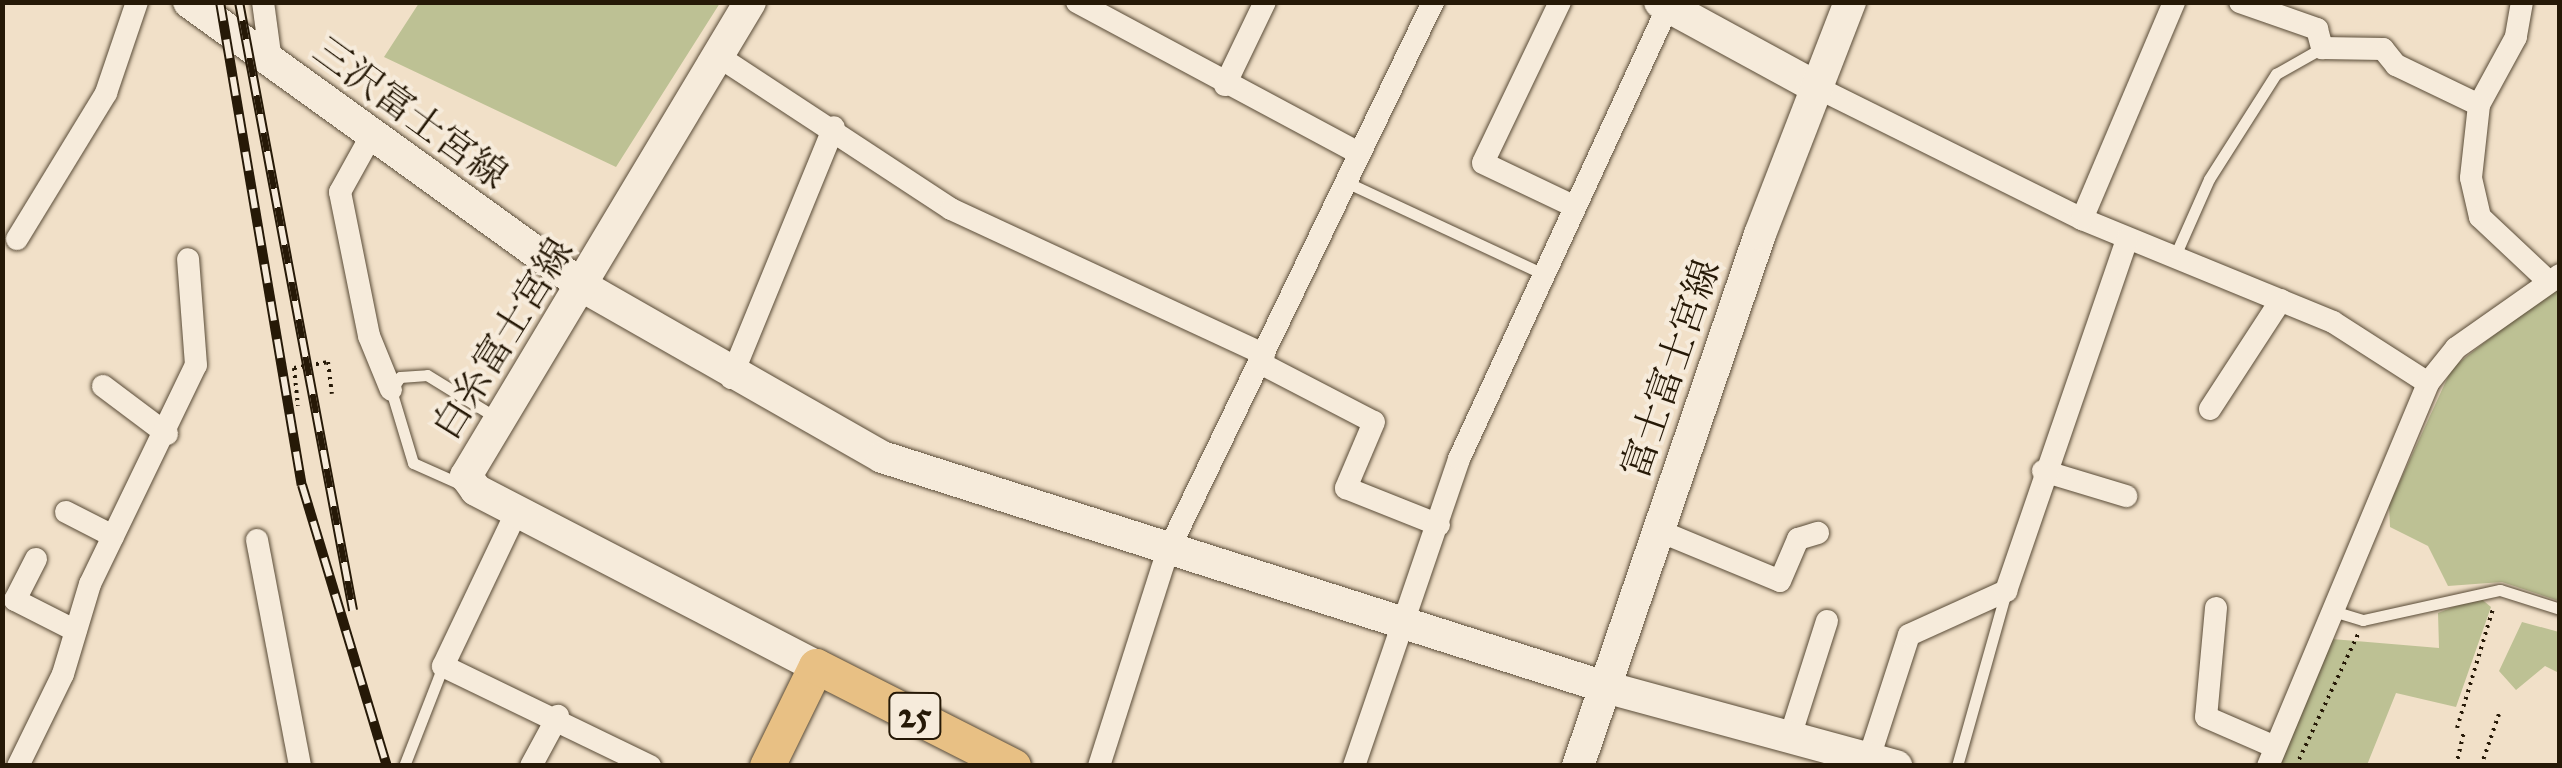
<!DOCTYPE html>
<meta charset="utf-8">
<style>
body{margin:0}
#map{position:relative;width:2562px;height:768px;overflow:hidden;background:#f1e0c8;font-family:"IM FELL Great Primer","Noto Serif JP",serif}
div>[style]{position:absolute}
.green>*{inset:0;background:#bdc194}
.path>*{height:4px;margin-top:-2px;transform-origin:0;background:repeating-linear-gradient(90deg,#261907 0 2.5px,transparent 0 7.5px)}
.roads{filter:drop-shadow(0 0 2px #594b37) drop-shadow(0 0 2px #594b37)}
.lane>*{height:11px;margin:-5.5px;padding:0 5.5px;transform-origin:5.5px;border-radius:5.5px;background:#f6ebdb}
.street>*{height:22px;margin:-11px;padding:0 11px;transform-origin:11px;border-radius:11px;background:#f6ebdb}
.secondary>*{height:32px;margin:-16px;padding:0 16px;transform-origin:16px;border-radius:16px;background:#f6ebdb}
.primary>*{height:35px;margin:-17.5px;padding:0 17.5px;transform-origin:17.5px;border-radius:17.5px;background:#e8c084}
.rail>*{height:10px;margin-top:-5px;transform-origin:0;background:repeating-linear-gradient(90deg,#f6ebdb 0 19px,#261907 0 38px);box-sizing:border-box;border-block:2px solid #261907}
.path-bridge>*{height:4px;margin-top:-2px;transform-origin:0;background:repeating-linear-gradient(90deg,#261907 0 2.5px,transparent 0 7.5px)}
span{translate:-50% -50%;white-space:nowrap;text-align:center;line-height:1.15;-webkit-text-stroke:8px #f6ebdb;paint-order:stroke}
.shield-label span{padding:2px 8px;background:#f6ebdb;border:2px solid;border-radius:8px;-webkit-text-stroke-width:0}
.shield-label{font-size:35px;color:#261907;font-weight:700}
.street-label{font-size:38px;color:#261907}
.frame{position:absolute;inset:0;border:5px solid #261907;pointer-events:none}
</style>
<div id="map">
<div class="green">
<div style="clip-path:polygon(419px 3px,419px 2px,720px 3px,616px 167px,384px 57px)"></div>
<div style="clip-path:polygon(2559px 284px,2559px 601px,2502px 582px,2448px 586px,2428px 546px,2390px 527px,2389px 505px,2452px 368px)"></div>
<div style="clip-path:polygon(2479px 597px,2491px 607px,2456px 707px,2396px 693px,2367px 765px,2278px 766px,2332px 639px,2439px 648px,2438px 613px)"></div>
<div style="clip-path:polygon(2522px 622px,2559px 632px,2559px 673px,2545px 666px,2516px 690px,2499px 671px)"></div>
</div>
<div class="path">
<div style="left:328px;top:362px;width:32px;rotate:83deg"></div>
<div style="left:294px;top:368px;width:38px;rotate:84deg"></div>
<div style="left:2457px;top:728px;width:124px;rotate:-73.2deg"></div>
<div style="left:2296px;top:766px;width:146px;rotate:-64.8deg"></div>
<div style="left:2456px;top:766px;width:37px;rotate:-77deg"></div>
<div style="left:2481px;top:766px;width:55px;rotate:-70.9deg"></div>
</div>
<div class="roads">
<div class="lane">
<div style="left:1344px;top:181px;width:215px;rotate:25deg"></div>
<div style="left:2174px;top:258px;width:86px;rotate:-66.1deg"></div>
<div style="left:2209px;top:179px;width:125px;rotate:-57.5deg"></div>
<div style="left:2276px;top:74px;width:53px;rotate:-29.5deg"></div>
<div style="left:467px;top:487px;width:59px;rotate:-156deg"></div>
<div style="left:413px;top:463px;width:76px;rotate:-106.8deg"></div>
<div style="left:391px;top:390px;width:16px;rotate:-55deg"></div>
<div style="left:400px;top:377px;width:27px;rotate:-4deg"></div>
<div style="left:427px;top:375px;width:82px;rotate:31.6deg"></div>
<div style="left:2333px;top:611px;width:31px;rotate:17deg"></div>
<div style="left:2363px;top:620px;width:140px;rotate:-12.4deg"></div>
<div style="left:2500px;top:590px;width:63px;rotate:17.6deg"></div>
<div style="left:404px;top:766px;width:107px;rotate:-68.7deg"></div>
<div style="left:1957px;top:766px;width:178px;rotate:-74.3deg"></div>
</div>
<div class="street">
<div style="left:263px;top:2px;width:60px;rotate:82.3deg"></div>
<div style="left:1077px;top:2px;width:318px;rotate:28.2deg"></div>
<div style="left:1560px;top:2px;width:178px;rotate:115.6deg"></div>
<div style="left:1483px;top:163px;width:98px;rotate:25.5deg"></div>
<div style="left:2240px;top:2px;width:82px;rotate:19.3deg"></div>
<div style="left:2317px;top:29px;width:20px;rotate:75deg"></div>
<div style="left:2322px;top:48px;width:61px;rotate:0.9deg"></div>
<div style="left:2383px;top:49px;width:21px;rotate:51deg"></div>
<div style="left:2396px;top:65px;width:92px;rotate:25.7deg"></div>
<div style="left:2522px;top:2px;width:36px;rotate:100deg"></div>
<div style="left:2516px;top:37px;width:77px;rotate:118.6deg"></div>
<div style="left:2479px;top:105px;width:73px;rotate:96.3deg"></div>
<div style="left:2471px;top:178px;width:40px;rotate:77deg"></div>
<div style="left:2480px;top:217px;width:92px;rotate:43.2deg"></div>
<div style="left:718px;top:56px;width:279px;rotate:33.3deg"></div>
<div style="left:951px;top:209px;width:345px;rotate:24.9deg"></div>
<div style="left:1225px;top:85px;width:92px;rotate:-64.3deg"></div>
<div style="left:1816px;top:87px;width:297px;rotate:26.4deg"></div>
<div style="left:2082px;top:219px;width:271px;rotate:22.3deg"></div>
<div style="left:2333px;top:322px;width:113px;rotate:32.7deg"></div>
<div style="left:371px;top:136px;width:64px;rotate:119deg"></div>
<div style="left:340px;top:192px;width:147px;rotate:78.6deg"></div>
<div style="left:369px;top:336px;width:58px;rotate:67.8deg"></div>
<div style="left:2082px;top:219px;width:236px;rotate:-67deg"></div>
<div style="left:17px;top:239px;width:171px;rotate:-58.6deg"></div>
<div style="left:106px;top:93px;width:96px;rotate:-71.2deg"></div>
<div style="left:1260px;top:363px;width:128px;rotate:27.4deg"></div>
<div style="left:1374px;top:422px;width:72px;rotate:113deg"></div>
<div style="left:1346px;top:488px;width:100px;rotate:21.7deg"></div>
<div style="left:731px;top:378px;width:271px;rotate:-67.7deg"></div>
<div style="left:103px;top:386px;width:80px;rotate:36.9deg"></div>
<div style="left:2210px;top:409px;width:130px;rotate:-56.9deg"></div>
<div style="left:2043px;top:471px;width:87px;rotate:16.8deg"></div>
<div style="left:517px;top:511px;width:172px;rotate:115.5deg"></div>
<div style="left:443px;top:666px;width:230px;rotate:25.8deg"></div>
<div style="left:66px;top:512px;width:53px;rotate:27.1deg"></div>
<div style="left:1657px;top:530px;width:133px;rotate:22.5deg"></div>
<div style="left:1780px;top:581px;width:46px;rotate:-66.8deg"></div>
<div style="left:1798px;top:539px;width:21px;rotate:-17deg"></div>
<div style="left:257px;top:540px;width:230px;rotate:79.2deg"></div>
<div style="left:36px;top:559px;width:46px;rotate:117.1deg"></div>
<div style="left:15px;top:600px;width:68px;rotate:26.9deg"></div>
<div style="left:2216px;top:608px;width:109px;rotate:95.2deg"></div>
<div style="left:2206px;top:717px;width:75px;rotate:23.5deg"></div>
<div style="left:1789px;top:740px;width:125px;rotate:-72.3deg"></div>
<div style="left:1869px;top:758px;width:129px;rotate:-72deg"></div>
<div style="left:1909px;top:635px;width:107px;rotate:-24.4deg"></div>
<div style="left:2006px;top:591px;width:372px;rotate:-71deg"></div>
<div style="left:18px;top:766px;width:102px;rotate:-63.9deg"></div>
<div style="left:63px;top:674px;width:94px;rotate:-73.3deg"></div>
<div style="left:90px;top:584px;width:243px;rotate:-64.2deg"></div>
<div style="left:196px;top:365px;width:106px;rotate:-94.3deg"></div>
<div style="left:531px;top:766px;width:57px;rotate:-61.6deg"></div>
<div style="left:1099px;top:766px;width:224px;rotate:-72.3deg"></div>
<div style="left:1167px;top:553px;width:612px;rotate:-64.23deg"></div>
<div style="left:1354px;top:766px;width:324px;rotate:-71.1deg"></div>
<div style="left:1459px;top:459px;width:498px;rotate:-65.2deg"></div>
<div style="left:2268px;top:766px;width:415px;rotate:-67.3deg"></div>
<div style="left:2428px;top:383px;width:45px;rotate:-51.3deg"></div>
<div style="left:2456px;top:348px;width:127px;rotate:-35.1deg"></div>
</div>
<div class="secondary">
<div style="left:189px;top:2px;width:487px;rotate:35.8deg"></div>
<div style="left:584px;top:287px;width:343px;rotate:29.7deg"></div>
<div style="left:882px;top:457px;width:759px;rotate:17.65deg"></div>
<div style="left:1605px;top:687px;width:302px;rotate:15.2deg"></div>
<div style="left:750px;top:2px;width:553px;rotate:120.93deg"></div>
<div style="left:466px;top:476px;width:17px;rotate:54deg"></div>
<div style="left:476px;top:490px;width:383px;rotate:27.4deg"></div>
<div style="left:1660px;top:2px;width:178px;rotate:28.6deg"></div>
<div style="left:1578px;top:766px;width:562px;rotate:-71.11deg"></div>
<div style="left:1760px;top:234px;width:249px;rotate:-68.8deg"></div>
</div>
<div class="primary">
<div style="left:767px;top:766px;width:111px;rotate:-63.9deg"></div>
<div style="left:816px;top:666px;width:221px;rotate:26.9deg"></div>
</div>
</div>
<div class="rail">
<div style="left:220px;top:2px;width:490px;rotate:80.4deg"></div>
<div style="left:302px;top:485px;width:294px;rotate:73.2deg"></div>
<div style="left:239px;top:2px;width:619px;rotate:79.38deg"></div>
</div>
<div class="path-bridge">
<div style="left:294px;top:368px;width:35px;rotate:-10deg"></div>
</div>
<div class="shield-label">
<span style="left:915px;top:716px">25</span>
</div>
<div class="street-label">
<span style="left:410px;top:113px;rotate:36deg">三沢富士宮線</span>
<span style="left:503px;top:339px;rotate:-58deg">白糸富士宮線</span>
<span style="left:1671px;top:369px;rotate:-71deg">富士富士宮線</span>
</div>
<div class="frame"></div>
</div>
